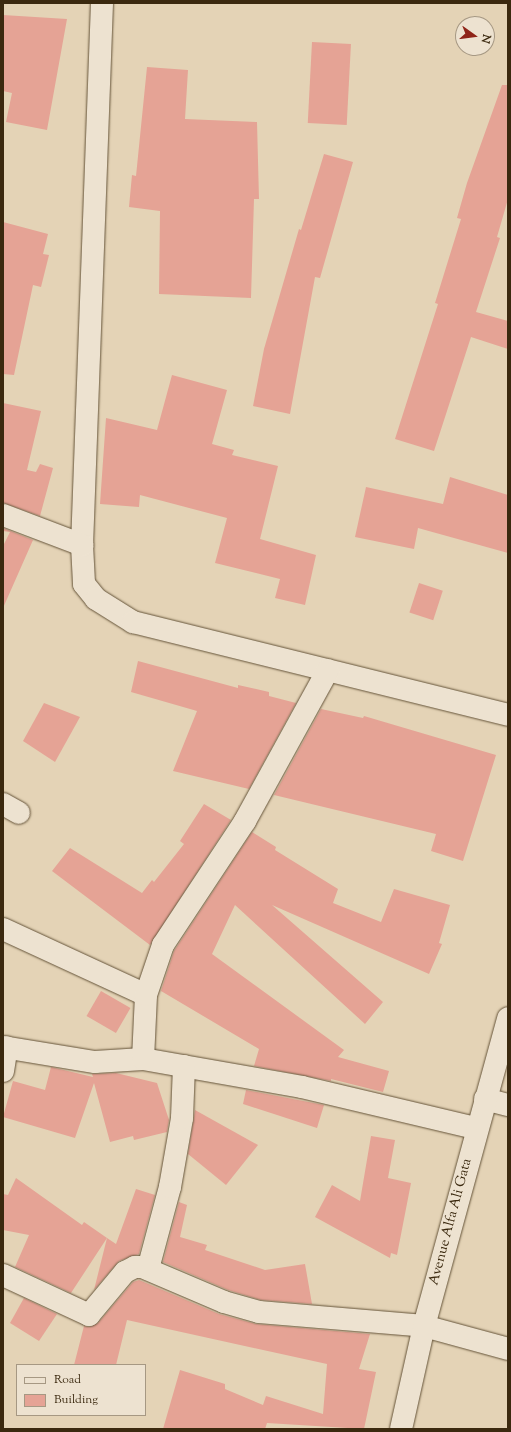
<!DOCTYPE html>
<style>
body{margin:0}
#map{position:relative;width:511px;height:1432px;overflow:hidden;background:#e4d3b6;font-family:"Sorts Mill Goudy",serif}
div>[style]{position:absolute}
.building>*{inset:0;background:#e5a395;transform-origin:0 0}
.roads{filter:drop-shadow(0 0 1px #655439) drop-shadow(0 0 1px #655439)}
.minor>*{height:22px;margin:-11px;padding:0 11px;transform-origin:11px;border-radius:11px;background:#ede2d0}
.tertiary>*{height:22px;margin:-11px;padding:0 11px;transform-origin:11px;border-radius:11px;background:#ede2d0}
span{translate:-50% -50%;white-space:nowrap;text-align:center;line-height:1.15;-webkit-text-stroke:3px #ede2d0;paint-order:stroke}
.street-label{font-size:14px;color:#3b290f}
.frame{position:absolute;inset:0;border:4px solid #3b290f;pointer-events:none}
.legend{position:absolute;left:16px;top:1364px;width:130px;height:52px;box-sizing:border-box;background:#ede2d0;border:1px solid #a69883;margin:0;padding:5px 7px;list-style:none;font-size:12px;color:#3b290f}
.legend li{display:flex;align-items:center;gap:8px;height:20px}
.legend b{width:20px;border:1px solid #a69883}
.north{position:absolute;left:455px;top:16px;width:40px;height:40px;box-sizing:border-box;background:#ede2d0;border:1px solid #a69883;border-radius:50%;rotate:104deg;font-size:11px;font-weight:700;line-height:16px;text-align:center;color:#3b290f}
.north::after{content:'';display:block;margin:auto;width:14px;height:18px;background:#8f2418;clip-path:polygon(50% 0,100% 100%,50% 72%,0 100%)}
</style>
<div id="map">
<div class="building">
<div style="clip-path:polygon(3px 15px,67px 19px,47px 130px,6px 122px,12px 93px,3px 91px)"></div>
<div style="left:312px;top:42px;width:39px;height:81px;rotate:3deg"></div>
<div style="clip-path:polygon(147px 67px,188px 70px,185px 119px,257px 122px,259px 199px,254px 199px,251px 298px,159px 294px,160px 211px,129px 207px,132px 175px,136px 176px)"></div>
<div style="clip-path:polygon(502px 85px,508px 85px,508px 199px,497px 237px,500px 238px,476px 312px,508px 321px,508px 349px,471px 337px,434px 451px,395px 439px,438px 304px,435px 303px,461px 219px,457px 218px,467px 183px)"></div>
<div style="clip-path:polygon(324px 154px,353px 162px,320px 278px,315px 277px,290px 414px,253px 406px,264px 349px,299px 229px,301px 230px)"></div>
<div style="clip-path:polygon(3px 222px,48px 234px,43px 254px,49px 255px,41px 287px,33px 285px,14px 375px,3px 374px)"></div>
<div style="clip-path:polygon(172px 375px,227px 390px,212px 444px,234px 450px,232px 455px,278px 466px,260px 539px,316px 555px,305px 605px,275px 598px,280px 579px,215px 563px,227px 518px,140px 495px,139px 507px,100px 504px,106px 418px,157px 430px)"></div>
<div style="clip-path:polygon(3px 403px,41px 411px,27px 470px,36px 472px,40px 464px,53px 468px,40px 516px,3px 503px)"></div>
<div style="clip-path:polygon(450px 477px,508px 495px,508px 553px,418px 528px,414px 549px,355px 537px,366px 487px,443px 504px)"></div>
<div style="clip-path:polygon(3px 528px,33px 540px,3px 608px,3px 546px,10px 532px,3px 531px)"></div>
<div style="left:419px;top:583px;width:25px;height:31px;rotate:18deg"></div>
<div style="clip-path:polygon(138px 661px,238px 688px,238px 685px,269px 692px,269px 696px,296px 703px,249px 789px,173px 771px,197px 711px,131px 692px)"></div>
<div style="clip-path:polygon(44px 703px,80px 717px,55px 762px,23px 741px)"></div>
<div style="clip-path:polygon(321px 709px,363px 718px,364px 716px,496px 755px,463px 861px,431px 851px,436px 834px,274px 795px)"></div>
<div style="clip-path:polygon(204px 804px,231px 820px,150px 945px,52px 871px,70px 848px,142px 893px,152px 880px,154px 882px,184px 844px,180px 841px)"></div>
<div style="clip-path:polygon(252px 832px,276px 847px,275px 850px,338px 889px,333px 903px,381px 922px,394px 889px,450px 905px,439px 943px,442px 944px,429px 974px,272px 905px,383px 1002px,365px 1024px,235px 905px,212px 954px,344px 1050px,338px 1057px,389px 1071px,383px 1092px,331px 1079px,331px 1081px,254px 1066px,259px 1049px,161px 991px,174px 951px)"></div>
<div style="left:101px;top:991px;width:34px;height:29px;rotate:30deg"></div>
<div style="clip-path:polygon(51px 1067px,93px 1077px,92px 1074px,116px 1073px,157px 1083px,169px 1120px,167px 1132px,134px 1140px,133px 1136px,110px 1142px,94px 1083px,75px 1138px,3px 1117px,13px 1081px,45px 1090px)"></div>
<div style="clip-path:polygon(246px 1090px,324px 1105px,317px 1128px,243px 1104px)"></div>
<div style="clip-path:polygon(195px 1110px,258px 1145px,226px 1185px,188px 1154px)"></div>
<div style="clip-path:polygon(371px 1136px,395px 1140px,388px 1178px,411px 1183px,397px 1255px,391px 1253px,390px 1258px,315px 1217px,332px 1185px,360px 1201px)"></div>
<div style="clip-path:polygon(16px 1178px,82px 1225px,84px 1222px,107px 1238px,71px 1293px,15px 1267px,29px 1235px,3px 1230px,3px 1194px,8px 1195px)"></div>
<div style="clip-path:polygon(136px 1189px,155px 1195px,139px 1254px,119px 1261px,94px 1290px,107px 1238px,116px 1244px)"></div>
<div style="clip-path:polygon(179px 1202px,187px 1205px,180px 1237px,207px 1245px,205px 1250px,265px 1270px,305px 1264px,312px 1304px,261px 1300px,228px 1290px,163px 1262px)"></div>
<div style="clip-path:polygon(139px 1280px,219px 1314px,256px 1324px,370px 1334px,359px 1369px,376px 1372px,364px 1429px,267px 1423px,265px 1429px,163px 1429px,180px 1370px,225px 1384px,225px 1389px,263px 1405px,266px 1396px,323px 1414px,327px 1364px,127px 1320px,116px 1365px,74px 1365px,84px 1326px,89px 1327px,98px 1323px,133px 1282px)"></div>
<div style="clip-path:polygon(24px 1298px,57px 1314px,39px 1341px,10px 1323px)"></div>
</div>
<div class="roads">
<div class="minor">
<div style="left:102px;top:3px;width:542px;rotate:92.11deg"></div>
<div style="left:82px;top:545px;width:39px;rotate:87deg"></div>
<div style="left:84px;top:584px;width:19px;rotate:51deg"></div>
<div style="left:96px;top:599px;width:44px;rotate:31.9deg"></div>
<div style="left:133px;top:622px;width:386px;rotate:13.9deg"></div>
<div style="left:3px;top:515px;width:85px;rotate:20.8deg"></div>
<div style="left:3px;top:804px;width:18px;rotate:29deg"></div>
<div style="left:3px;top:929px;width:157px;rotate:24.8deg"></div>
<div style="left:3px;top:1047px;width:93px;rotate:9.3deg"></div>
<div style="left:95px;top:1062px;width:48px;rotate:-3.6deg"></div>
<div style="left:143px;top:1059px;width:161px;rotate:10deg"></div>
<div style="left:302px;top:1087px;width:179px;rotate:13.3deg"></div>
<div style="left:143px;top:1059px;width:64px;rotate:-87.3deg"></div>
<div style="left:146px;top:995px;width:53px;rotate:-71.2deg"></div>
<div style="left:163px;top:945px;width:149px;rotate:-56.5deg"></div>
<div style="left:245px;top:821px;width:172px;rotate:-61.2deg"></div>
<div style="left:3px;top:1071px;width:24px;rotate:-81deg"></div>
<div style="left:485px;top:1099px;width:24px;rotate:15deg"></div>
<div style="left:148px;top:1269px;width:85px;rotate:-75deg"></div>
<div style="left:170px;top:1187px;width:70px;rotate:-80.1deg"></div>
<div style="left:182px;top:1118px;width:52px;rotate:-87.8deg"></div>
<div style="left:3px;top:1275px;width:95px;rotate:24.9deg"></div>
<div style="left:89px;top:1315px;width:56px;rotate:-50.1deg"></div>
<div style="left:125px;top:1272px;width:11px;rotate:-27deg"></div>
<div style="left:135px;top:1267px;width:7px"></div>
<div style="left:142px;top:1267px;width:89px;rotate:23.1deg"></div>
<div style="left:224px;top:1302px;width:36px;rotate:16deg"></div>
<div style="left:259px;top:1312px;width:166px;rotate:4.8deg"></div>
<div style="left:424px;top:1326px;width:87px;rotate:15.3deg"></div>
</div>
<div class="tertiary">
<div style="left:401px;top:1429px;width:106px;rotate:-77.4deg"></div>
<div style="left:424px;top:1326px;width:319px;rotate:-74.7deg"></div>
</div>
</div>
<div class="street-label">
<span style="left:451px;top:1222px;rotate:-75deg">Avenue Alfa Ali Gata</span>
</div>
<div class="frame"></div>
<ul class="legend">
<li><b style="height:5px;background:#ede2d0"></b>Road</li>
<li><b style="height:11px;background:#e5a395"></b>Building</li>
</ul>
<div class="north">N</div>
</div>
